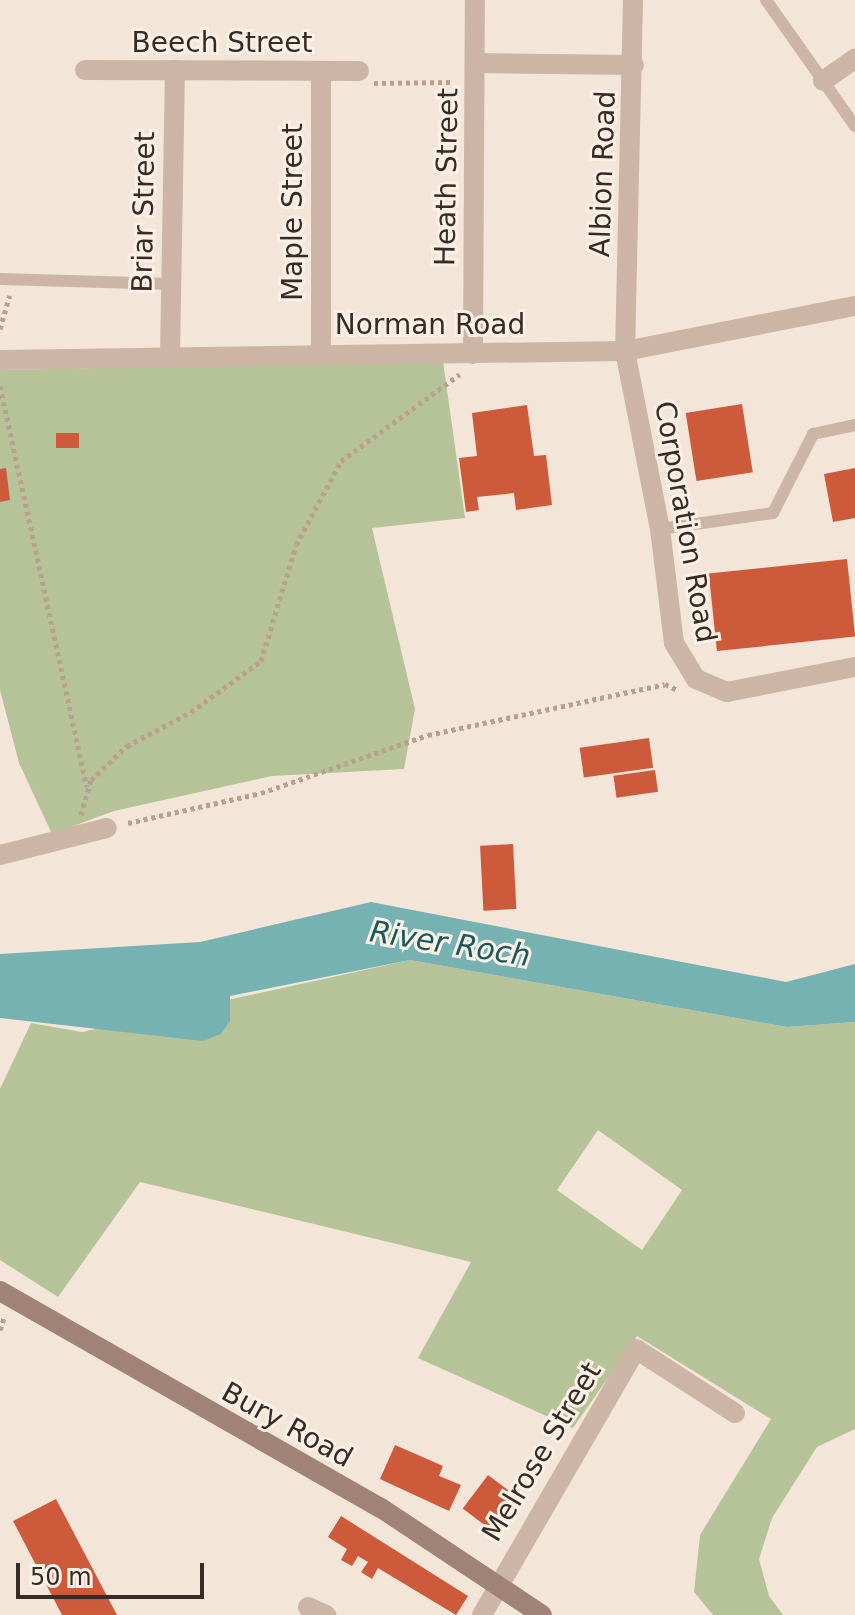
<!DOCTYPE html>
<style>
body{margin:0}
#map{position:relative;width:855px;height:1615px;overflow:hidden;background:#f3e6d9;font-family:"DejaVu Sans",sans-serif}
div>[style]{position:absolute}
.green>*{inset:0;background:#b6c398}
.water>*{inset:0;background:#76b2b2}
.building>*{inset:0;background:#ce5a3c;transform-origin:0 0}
.path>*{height:5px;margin-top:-2.5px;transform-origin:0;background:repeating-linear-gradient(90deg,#b89f8e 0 4px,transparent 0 8px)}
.service>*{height:12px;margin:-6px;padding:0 6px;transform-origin:6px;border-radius:6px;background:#ccb5a4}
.minor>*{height:20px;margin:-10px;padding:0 10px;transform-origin:10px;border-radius:10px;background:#ccb5a4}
.secondary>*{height:20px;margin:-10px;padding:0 10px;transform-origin:10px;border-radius:10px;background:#a08376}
span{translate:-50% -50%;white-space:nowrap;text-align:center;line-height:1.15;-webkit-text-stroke:6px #fbf0e6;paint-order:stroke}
.street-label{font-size:28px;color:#372b26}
.water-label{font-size:30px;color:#19595b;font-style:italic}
.scale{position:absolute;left:16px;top:1563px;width:188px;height:36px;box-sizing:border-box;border:4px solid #372b26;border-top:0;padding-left:10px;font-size:24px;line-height:28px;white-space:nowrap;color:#372b26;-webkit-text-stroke:6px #fbf0e6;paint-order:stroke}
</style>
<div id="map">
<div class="green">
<div style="clip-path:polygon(443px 361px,465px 518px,372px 528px,415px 709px,404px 769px,272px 776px,114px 811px,52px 834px,19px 763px,0 690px,0 370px)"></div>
<div style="clip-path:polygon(evenodd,410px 960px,787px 1027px,855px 1022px,855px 1429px,817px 1447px,772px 1518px,759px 1559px,769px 1596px,783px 1615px,713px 1615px,694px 1592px,700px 1535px,771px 1419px,637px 1336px,573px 1428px,418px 1358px,471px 1262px,140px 1182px,58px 1297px,0 1260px,0 1089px,31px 1023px,82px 1032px,410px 960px,598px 1130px,682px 1190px,642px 1250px,557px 1190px,598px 1130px)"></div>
</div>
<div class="water">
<div style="clip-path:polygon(371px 902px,786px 982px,855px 964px,855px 1022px,787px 1027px,410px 960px,230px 996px,230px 1021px,221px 1034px,203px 1041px,0 1018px,0 954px,200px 942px)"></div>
</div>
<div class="building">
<div style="left:742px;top:404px;width:69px;height:57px;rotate:81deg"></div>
<div style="clip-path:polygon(527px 405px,534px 456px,546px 455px,552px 505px,516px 510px,514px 493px,477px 497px,479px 510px,466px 512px,459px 458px,477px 456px,472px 413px)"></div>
<div style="left:56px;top:433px;width:23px;height:15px"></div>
<div style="clip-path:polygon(6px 468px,10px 500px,0 502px,0 469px)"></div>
<div style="clip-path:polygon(855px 468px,855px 518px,833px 522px,824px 474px)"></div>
<div style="left:847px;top:559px;width:78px;height:139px;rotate:84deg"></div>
<div style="left:649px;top:738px;width:30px;height:70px;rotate:82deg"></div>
<div style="left:655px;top:770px;width:22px;height:42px;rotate:82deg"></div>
<div style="left:513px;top:844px;width:65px;height:33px;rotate:87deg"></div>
<div style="clip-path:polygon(395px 1445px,443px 1466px,439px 1476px,461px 1485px,449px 1511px,380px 1479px)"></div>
<div style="left:488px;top:1475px;width:34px;height:42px;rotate:37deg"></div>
<div style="clip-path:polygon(56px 1499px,117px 1615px,62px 1615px,13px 1521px)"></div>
<div style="clip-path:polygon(341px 1516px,468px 1596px,456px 1615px,378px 1568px,372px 1579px,361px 1572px,368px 1562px,358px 1556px,352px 1566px,341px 1560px,347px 1549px,328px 1537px)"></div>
</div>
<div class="path">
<div style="left:374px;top:83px;width:80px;rotate:-0.7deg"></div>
<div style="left:0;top:329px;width:35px;rotate:-74deg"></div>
<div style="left:0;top:386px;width:410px;rotate:77.8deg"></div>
<div style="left:81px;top:815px;width:36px;rotate:-74deg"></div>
<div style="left:91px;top:780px;width:50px;rotate:-43.4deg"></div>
<div style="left:127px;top:746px;width:72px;rotate:-28deg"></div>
<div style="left:191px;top:712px;width:87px;rotate:-36.1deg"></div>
<div style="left:261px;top:661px;width:121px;rotate:-73.2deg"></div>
<div style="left:296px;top:545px;width:95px;rotate:-61.8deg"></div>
<div style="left:341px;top:461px;width:147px;rotate:-36.2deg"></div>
<div style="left:128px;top:823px;width:136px;rotate:-12.7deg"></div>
<div style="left:261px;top:793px;width:177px;rotate:-19.2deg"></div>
<div style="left:428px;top:735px;width:242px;rotate:-12.1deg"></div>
<div style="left:665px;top:684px;width:14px;rotate:25deg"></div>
<div style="left:0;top:1330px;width:16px;rotate:-72deg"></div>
</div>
<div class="service">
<div style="left:766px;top:0;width:154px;rotate:54.8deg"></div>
<div style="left:0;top:279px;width:171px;rotate:1.7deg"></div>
<div style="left:660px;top:529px;width:114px;rotate:-8.1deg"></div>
<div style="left:773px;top:513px;width:89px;rotate:-63.1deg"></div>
<div style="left:813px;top:434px;width:43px;rotate:-12.1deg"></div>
</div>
<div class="minor">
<div style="left:633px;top:0;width:351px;rotate:91.3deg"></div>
<div style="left:625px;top:351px;width:181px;rotate:78.9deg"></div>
<div style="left:660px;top:529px;width:115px;rotate:83deg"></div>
<div style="left:674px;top:643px;width:42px;rotate:58.6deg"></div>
<div style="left:696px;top:679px;width:34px;rotate:23deg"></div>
<div style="left:727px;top:692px;width:130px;rotate:-11.1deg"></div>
<div style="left:476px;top:63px;width:158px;rotate:0.7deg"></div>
<div style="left:85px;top:70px;width:274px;rotate:0.2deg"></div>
<div style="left:321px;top:71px;width:282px;rotate:90deg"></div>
<div style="left:823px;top:81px;width:39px;rotate:-35deg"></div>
<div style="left:473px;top:354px;width:354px;rotate:-89.7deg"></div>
<div style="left:170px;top:355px;width:285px;rotate:-89deg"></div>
<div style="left:0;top:360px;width:625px;rotate:-0.83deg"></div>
<div style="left:625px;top:351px;width:234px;rotate:-11.1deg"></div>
<div style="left:0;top:855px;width:110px;rotate:-14.2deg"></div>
<div style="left:308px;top:1607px;width:20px;rotate:24deg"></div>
<div style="left:482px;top:1615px;width:307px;rotate:-59.9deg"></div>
<div style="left:636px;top:1349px;width:118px;rotate:32.9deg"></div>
</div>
<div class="secondary">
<div style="left:0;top:1291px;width:438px;rotate:29.7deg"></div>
<div style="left:381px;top:1508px;width:193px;rotate:33.6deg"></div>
</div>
<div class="street-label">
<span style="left:222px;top:43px">Beech Street</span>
<span style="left:603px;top:174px;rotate:-88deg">Albion Road</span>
<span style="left:447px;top:177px;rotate:-89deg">Heath Street</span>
<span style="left:144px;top:212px;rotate:-89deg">Briar Street</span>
<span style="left:293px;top:212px;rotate:-90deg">Maple Street</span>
<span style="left:430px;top:325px">Norman Road</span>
<span style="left:685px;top:522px;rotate:80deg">Corporation Road</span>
<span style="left:287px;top:1425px;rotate:29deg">Bury Road</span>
<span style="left:542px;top:1452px;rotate:-59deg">Melrose Street</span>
</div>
<div class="water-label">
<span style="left:450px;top:944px;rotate:9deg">River Roch</span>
</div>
<div class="scale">50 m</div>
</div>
